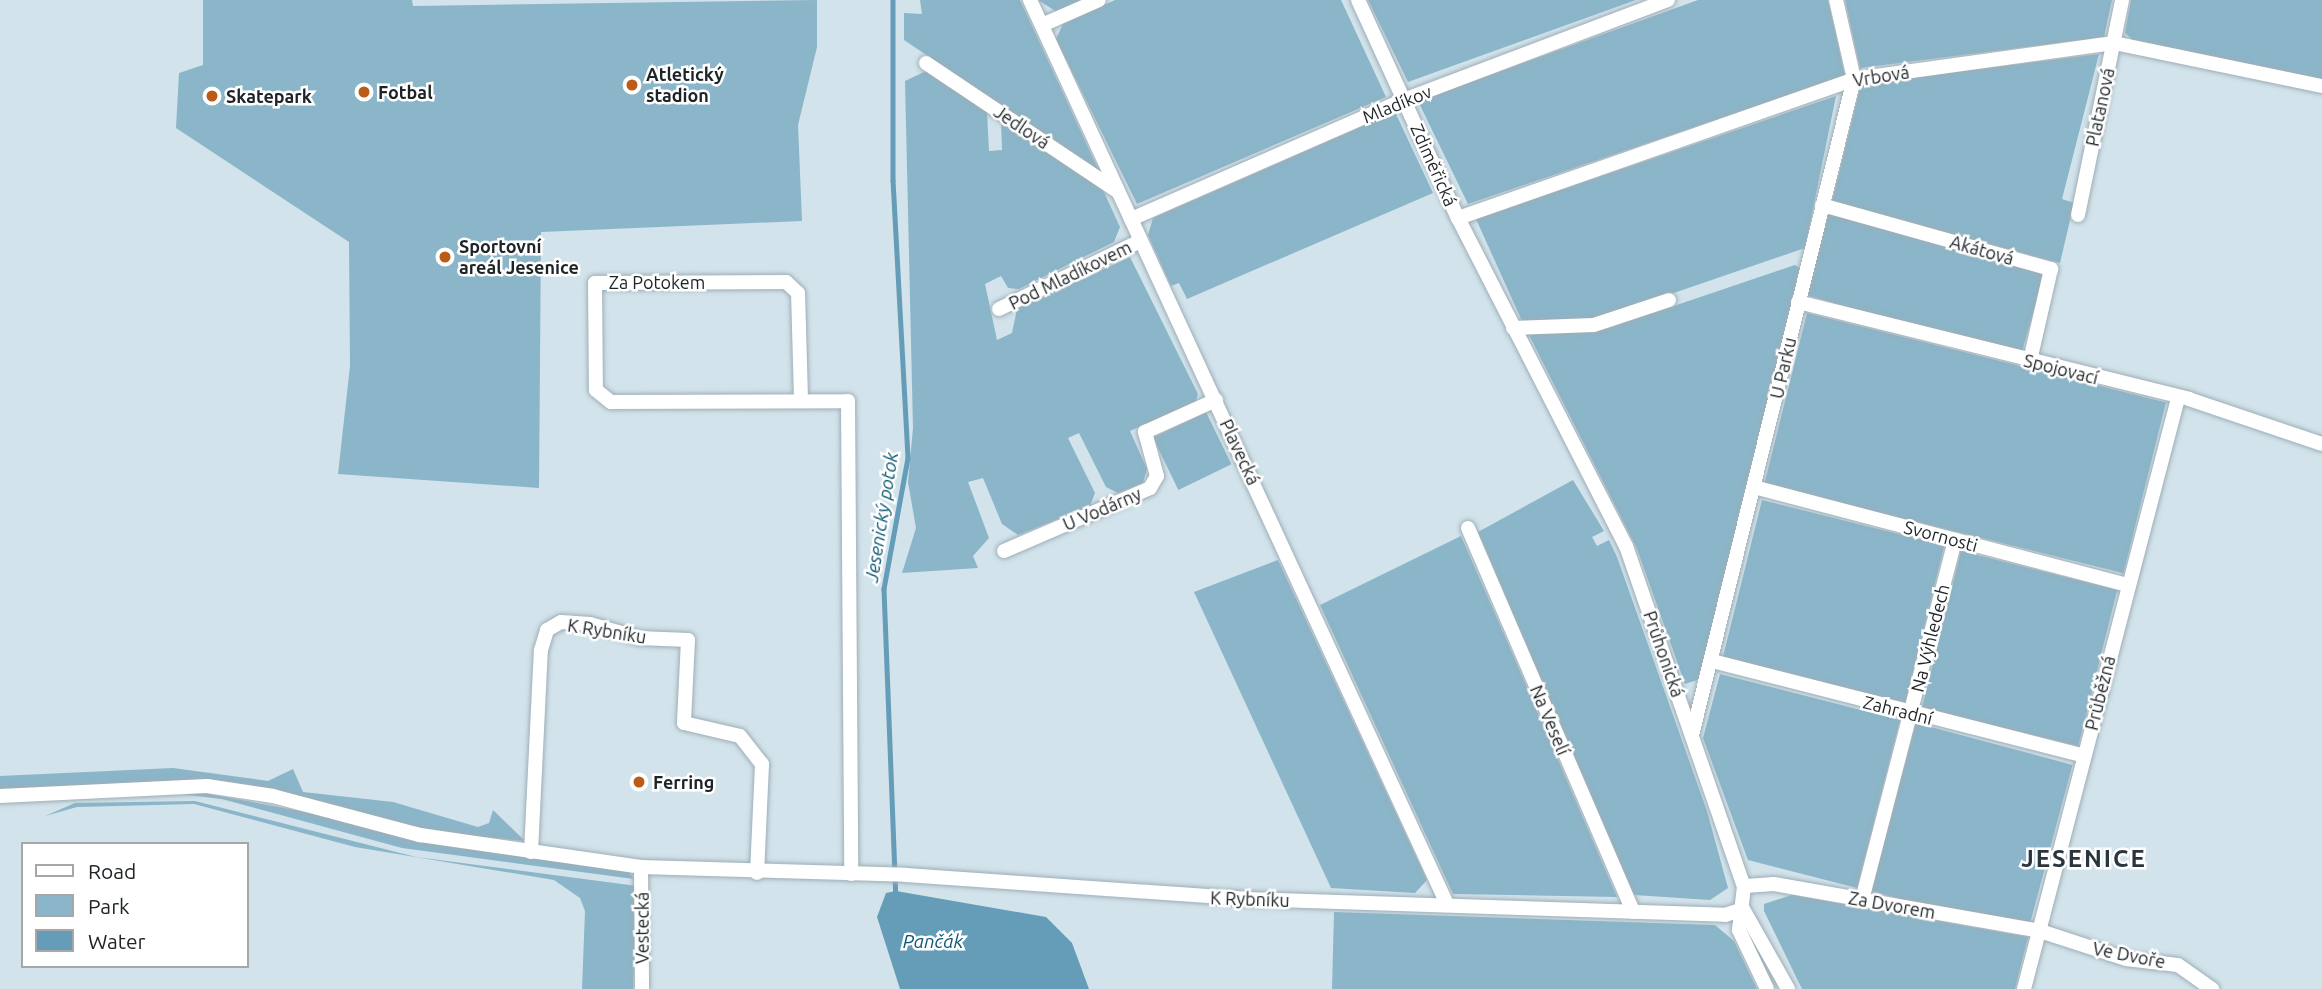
<!DOCTYPE html>
<meta charset="utf-8">
<style>
body{margin:0}
#map{position:relative;width:2322px;height:989px;overflow:hidden;background:#d2e3eb;font-family:Ubuntu,sans-serif}
div>[style]{position:absolute}
.green>*{inset:0;background:#8bb5c9;transform-origin:0 0}
.water>*{inset:0;background:#659cb7}
.stream>*{height:4.5px;margin:-2.25px;padding:0 2.25px;transform-origin:2.25px;border-radius:2.25px;background:#659cb7}
.roads{filter:drop-shadow(0 0 2px #9eaeb6) drop-shadow(0 0 2px #9eaeb6)}
.minor>*{height:14px;margin:-7px;padding:0 7px;transform-origin:7px;border-radius:7px;background:#fff}
.dots>*{width:19px;height:19px;translate:-50% -50%;box-sizing:border-box;border:4px solid #fff;border-radius:50%}
span{translate:-50% -50%;white-space:nowrap;text-align:center;line-height:1.15;-webkit-text-stroke:5px #fff;paint-order:stroke}
.poi-label{font-size:18px;color:#1d2326;font-weight:700}
.left{translate:0 -50%;text-align:left}
.street-label{font-size:18px;color:#1d2326}
.water-label{font-size:19px;color:#0c5772;font-style:italic}
.district-label{font-size:24px;color:#29363d;font-weight:700;letter-spacing:2px}
.legend{position:absolute;left:21px;top:842px;width:228px;height:126px;box-sizing:border-box;background:#fff;border:2px solid #a5a7a8;margin:0;padding:9px 12px;list-style:none;font-size:21px;color:#1d2326}
.legend li{display:flex;align-items:center;gap:14px;height:35px}
.legend b{width:35px;border:2px solid #a5a7a8}
</style>
<div id="map">
<div class="green">
<div style="clip-path:polygon(203px 0,412px 0,413px 6px,817px 0,817px 47px,798px 125px,802px 221px,541px 232px,539px 488px,338px 474px,350px 366px,349px 242px,176px 128px,179px 73px,203px 65px)"></div>
<div style="clip-path:polygon(920px 0,1020px 0,1099px 171px,904px 40px,904px 13px,922px 14px)"></div>
<div style="clip-path:polygon(1038px 0,1084px 0,1057px 12px)"></div>
<div style="clip-path:polygon(1115px 0,1341px 0,1386px 97px,1137px 204px,1056px 39px,1063px 24px)"></div>
<div style="clip-path:polygon(1368px 0,1636px 0,1408px 82px)"></div>
<div style="clip-path:polygon(1698px 0,1828px 0,1845px 76px,1468px 204px,1418px 101px)"></div>
<div style="clip-path:polygon(1845px 0,2112px 0,2104px 37px,1860px 68px)"></div>
<div style="clip-path:polygon(2131px 0,2322px 0,2322px 80px,2133px 40px,2125px 33px)"></div>
<div style="clip-path:polygon(2099px 54px,2062px 199px,2074px 203px,2060px 263px,1832px 202px,1861px 84px)"></div>
<div style="clip-path:polygon(926px 71px,987px 112px,989px 151px,1002px 150px,1001px 122px,1103px 190px,1120px 227px,1114px 242px,1019px 289px,1008px 288px,1001px 276px,985px 284px,997px 340px,1012px 333px,1017px 309px,1130px 257px,1198px 394px,1196px 401px,1130px 431px,1147px 469px,1143px 483px,1118px 493px,1106px 487px,1079px 433px,1068px 438px,1095px 493px,1090px 506px,1018px 535px,1002px 524px,983px 478px,968px 482px,989px 538px,973px 556px,978px 568px,902px 573px,916px 528px,908px 482px,913px 428px,905px 81px)"></div>
<div style="clip-path:polygon(1836px 96px,1805px 248px,1601px 318px,1522px 321px,1476px 219px)"></div>
<div style="clip-path:polygon(1395px 112px,1433px 193px,1187px 299px,1179px 283px,1171px 286px,1148px 235px,1153px 218px)"></div>
<div style="left:1829px;top:212px;width:224px;height:86px;rotate:16deg"></div>
<div style="clip-path:polygon(1795px 265px,1800px 268px,1700px 679px,1685px 684px,1637px 549px,1528px 333px,1603px 330px)"></div>
<div style="left:1807px;top:313px;width:370px;height:176px;rotate:14deg"></div>
<div style="left:1206px;top:412px;width:58px;height:59px;rotate:64deg"></div>
<div style="clip-path:polygon(1573px 480px,1604px 531px,1592px 537px,1597px 546px,1609px 540px,1617px 557px,1707px 811px,1728px 888px,1710px 900px,1634px 895px,1478px 532px)"></div>
<div style="left:1762px;top:500px;width:188px;height:162px;rotate:14deg"></div>
<div style="clip-path:polygon(1461px 536px,1507px 641px,1617px 897px,1453px 894px,1320px 605px)"></div>
<div style="left:1961px;top:551px;width:161px;height:161px;rotate:14deg"></div>
<div style="clip-path:polygon(1278px 560px,1427px 880px,1415px 893px,1331px 888px,1194px 592px)"></div>
<div style="clip-path:polygon(1720px 674px,1900px 720px,1857px 888px,1748px 860px,1703px 738px)"></div>
<div style="left:1916px;top:723px;width:162px;height:174px;rotate:15deg"></div>
<div style="clip-path:polygon(173px 768px,268px 781px,293px 769px,303px 792px,393px 802px,478px 827px,489px 823px,493px 810px,525px 841px,441px 833px,189px 780px,0 790px,0 776px)"></div>
<div style="clip-path:polygon(198px 792px,629px 872px,634px 879px,402px 848px,222px 799px,172px 793px)"></div>
<div style="clip-path:polygon(195px 801px,416px 857px,637px 886px,633px 989px,582px 989px,585px 911px,580px 898px,554px 880px,355px 847px,194px 804px,77px 807px,45px 816px,75px 803px)"></div>
<div style="clip-path:polygon(1792px 895px,2028px 937px,2015px 989px,1802px 989px,1764px 911px,1764px 904px)"></div>
<div style="clip-path:polygon(1334px 912px,1715px 925px,1734px 941px,1757px 989px,1332px 989px)"></div>
</div>
<div class="water">
<div style="clip-path:polygon(896px 891px,1046px 917px,1072px 943px,1089px 989px,900px 989px,877px 917px,886px 893px)"></div>
</div>
<div class="stream">
<div style="left:893px;top:0;width:180px;rotate:90deg"></div>
<div style="left:893px;top:180px;width:278px;rotate:86.9deg"></div>
<div style="left:908px;top:458px;width:133px;rotate:100.4deg"></div>
<div style="left:884px;top:589px;width:306px;rotate:87.8deg"></div>
</div>
<div class="roads">
<div class="minor">
<div style="left:1030px;top:0;width:996px;rotate:65.24deg"></div>
<div style="left:1358px;top:0;width:240px;rotate:65.4deg"></div>
<div style="left:1458px;top:218px;width:369px;rotate:62.9deg"></div>
<div style="left:1626px;top:546px;width:360px;rotate:70.9deg"></div>
<div style="left:1744px;top:886px;width:44px;rotate:96.5deg"></div>
<div style="left:1739px;top:930px;width:65px;rotate:64.6deg"></div>
<div style="left:1042px;top:25px;width:62px;rotate:-23.7deg"></div>
<div style="left:926px;top:63px;width:230px;rotate:33.8deg"></div>
<div style="left:1822px;top:205px;width:238px;rotate:15.6deg"></div>
<div style="left:2051px;top:269px;width:94px;rotate:102.9deg"></div>
<div style="left:2078px;top:215px;width:219px;rotate:-78.4deg"></div>
<div style="left:1458px;top:218px;width:420px;rotate:-19.3deg"></div>
<div style="left:1854px;top:79px;width:262px;rotate:-7.9deg"></div>
<div style="left:2114px;top:43px;width:212px;rotate:11.7deg"></div>
<div style="left:1131px;top:219px;width:300px;rotate:-23.6deg"></div>
<div style="left:1406px;top:99px;width:280px;rotate:-20.7deg"></div>
<div style="left:1798px;top:302px;width:403px;rotate:13.9deg"></div>
<div style="left:2189px;top:399px;width:140px;rotate:18.7deg"></div>
<div style="left:999px;top:309px;width:157px;rotate:-25.7deg"></div>
<div style="left:1513px;top:328px;width:81px;rotate:-2.1deg"></div>
<div style="left:1594px;top:325px;width:79px;rotate:-18.4deg"></div>
<div style="left:801px;top:399px;width:106px;rotate:-91.6deg"></div>
<div style="left:798px;top:293px;width:16px;rotate:-137deg"></div>
<div style="left:786px;top:282px;width:191px;rotate:179.7deg"></div>
<div style="left:595px;top:283px;width:107px;rotate:89.5deg"></div>
<div style="left:596px;top:390px;width:19px;rotate:39deg"></div>
<div style="left:611px;top:402px;width:237px;rotate:-0.2deg"></div>
<div style="left:848px;top:401px;width:473px;rotate:89.6deg"></div>
<div style="left:1754px;top:487px;width:387px;rotate:14.7deg"></div>
<div style="left:1468px;top:528px;width:418px;rotate:66.7deg"></div>
<div style="left:1004px;top:551px;width:159px;rotate:-23.3deg"></div>
<div style="left:1150px;top:488px;width:14px;rotate:-60deg"></div>
<div style="left:1157px;top:476px;width:46px;rotate:-105.3deg"></div>
<div style="left:1145px;top:432px;width:78px;rotate:-24.3deg"></div>
<div style="left:1712px;top:661px;width:384px;rotate:14.3deg"></div>
<div style="left:1692px;top:735px;width:676px;rotate:-76.13deg"></div>
<div style="left:1854px;top:79px;width:81px;rotate:-102.8deg"></div>
<div style="left:0;top:796px;width:207px;rotate:-2.8deg"></div>
<div style="left:207px;top:786px;width:67px;rotate:8.6deg"></div>
<div style="left:273px;top:796px;width:152px;rotate:14.9deg"></div>
<div style="left:420px;top:835px;width:223px;rotate:8.2deg"></div>
<div style="left:641px;top:867px;width:265px;rotate:1.7deg"></div>
<div style="left:906px;top:875px;width:342px;rotate:4deg"></div>
<div style="left:1247px;top:899px;width:478px;rotate:1.9deg"></div>
<div style="left:1725px;top:915px;width:19px;rotate:-18deg"></div>
<div style="left:531px;top:852px;width:202px;rotate:-87.2deg"></div>
<div style="left:541px;top:650px;width:21px;rotate:-73deg"></div>
<div style="left:547px;top:630px;width:16px;rotate:-30deg"></div>
<div style="left:561px;top:622px;width:29px;rotate:4deg"></div>
<div style="left:590px;top:624px;width:51px;rotate:15.9deg"></div>
<div style="left:639px;top:638px;width:49px;rotate:2.3deg"></div>
<div style="left:688px;top:640px;width:83px;rotate:92.8deg"></div>
<div style="left:684px;top:723px;width:57px;rotate:13.1deg"></div>
<div style="left:740px;top:736px;width:36px;rotate:52deg"></div>
<div style="left:762px;top:764px;width:109px;rotate:92.6deg"></div>
<div style="left:641px;top:867px;width:122px;rotate:89.5deg"></div>
<div style="left:1744px;top:886px;width:30px;rotate:-4deg"></div>
<div style="left:1774px;top:884px;width:270px;rotate:10deg"></div>
<div style="left:2040px;top:931px;width:90px;rotate:18deg"></div>
<div style="left:2126px;top:959px;width:52px;rotate:6.6deg"></div>
<div style="left:2178px;top:965px;width:42px;rotate:35.2deg"></div>
<div style="left:1862px;top:900px;width:372px;rotate:-75.5deg"></div>
<div style="left:1743px;top:909px;width:92px;rotate:60.6deg"></div>
<div style="left:2024px;top:989px;width:611px;rotate:-75.39deg"></div>
</div>
</div>
<div class="dots">
<div style="left:632px;top:85px;background:#bb5b17"></div>
<div style="left:364px;top:92px;background:#bb5b17"></div>
<div style="left:212px;top:96px;background:#bb5b17"></div>
<div style="left:445px;top:257px;background:#bb5b17"></div>
<div style="left:639px;top:782px;background:#bb5b17"></div>
</div>
<div class="poi-label">
<span class="left" style="left:646px;top:85px">Atletický<br>stadion</span>
<span class="left" style="left:378px;top:92px">Fotbal</span>
<span class="left" style="left:226px;top:96px">Skatepark</span>
<span class="left" style="left:459px;top:257px">Sportovní<br>areál Jesenice</span>
<span class="left" style="left:653px;top:782px">Ferring</span>
</div>
<div class="street-label">
<span style="left:1881px;top:76px;rotate:-9deg">Vrbová</span>
<span style="left:1397px;top:104px;rotate:-22deg">Mladíkov</span>
<span style="left:2100px;top:107px;rotate:-78deg">Platanová</span>
<span style="left:1022px;top:127px;rotate:34deg">Jedlová</span>
<span style="left:1434px;top:165px;rotate:66deg">Zdiměřická</span>
<span style="left:1982px;top:250px;rotate:16deg">Akátová</span>
<span style="left:1070px;top:275px;rotate:-26deg">Pod Mladíkovem</span>
<span style="left:657px;top:282px">Za Potokem</span>
<span style="left:1783px;top:368px;rotate:-77deg">U Parku</span>
<span style="left:2061px;top:369px;rotate:14deg">Spojovací</span>
<span style="left:1240px;top:452px;rotate:65deg">Plavecká</span>
<span style="left:1102px;top:509px;rotate:-23deg">U Vodárny</span>
<span style="left:1941px;top:536px;rotate:15deg">Svornosti</span>
<span style="left:607px;top:631px;rotate:9deg">K Rybníku</span>
<span style="left:1930px;top:638px;rotate:-76deg">Na Výhledech</span>
<span style="left:1664px;top:654px;rotate:71deg">Průhonická</span>
<span style="left:2100px;top:693px;rotate:-76deg">Průběžná</span>
<span style="left:1898px;top:710px;rotate:14deg">Zahradní</span>
<span style="left:1550px;top:720px;rotate:67deg">Na Veselí</span>
<span style="left:1250px;top:899px;rotate:2deg">K Rybníku</span>
<span style="left:1892px;top:905px;rotate:10deg">Za Dvorem</span>
<span style="left:642px;top:928px;rotate:-90deg">Vestecká</span>
<span style="left:2129px;top:955px;rotate:11deg">Ve Dvoře</span>
</div>
<div class="water-label">
<span style="left:882px;top:517px;rotate:-81deg">Jesenický potok</span>
<span style="left:933px;top:942px">Pančák</span>
</div>
<div class="district-label">
<span style="left:2084px;top:859px">JESENICE</span>
</div>
<ul class="legend">
<li><b style="height:9px;background:#fff"></b>Road</li>
<li><b style="height:19px;background:#8bb5c9"></b>Park</li>
<li><b style="height:19px;background:#659cb7"></b>Water</li>
</ul>
</div>
